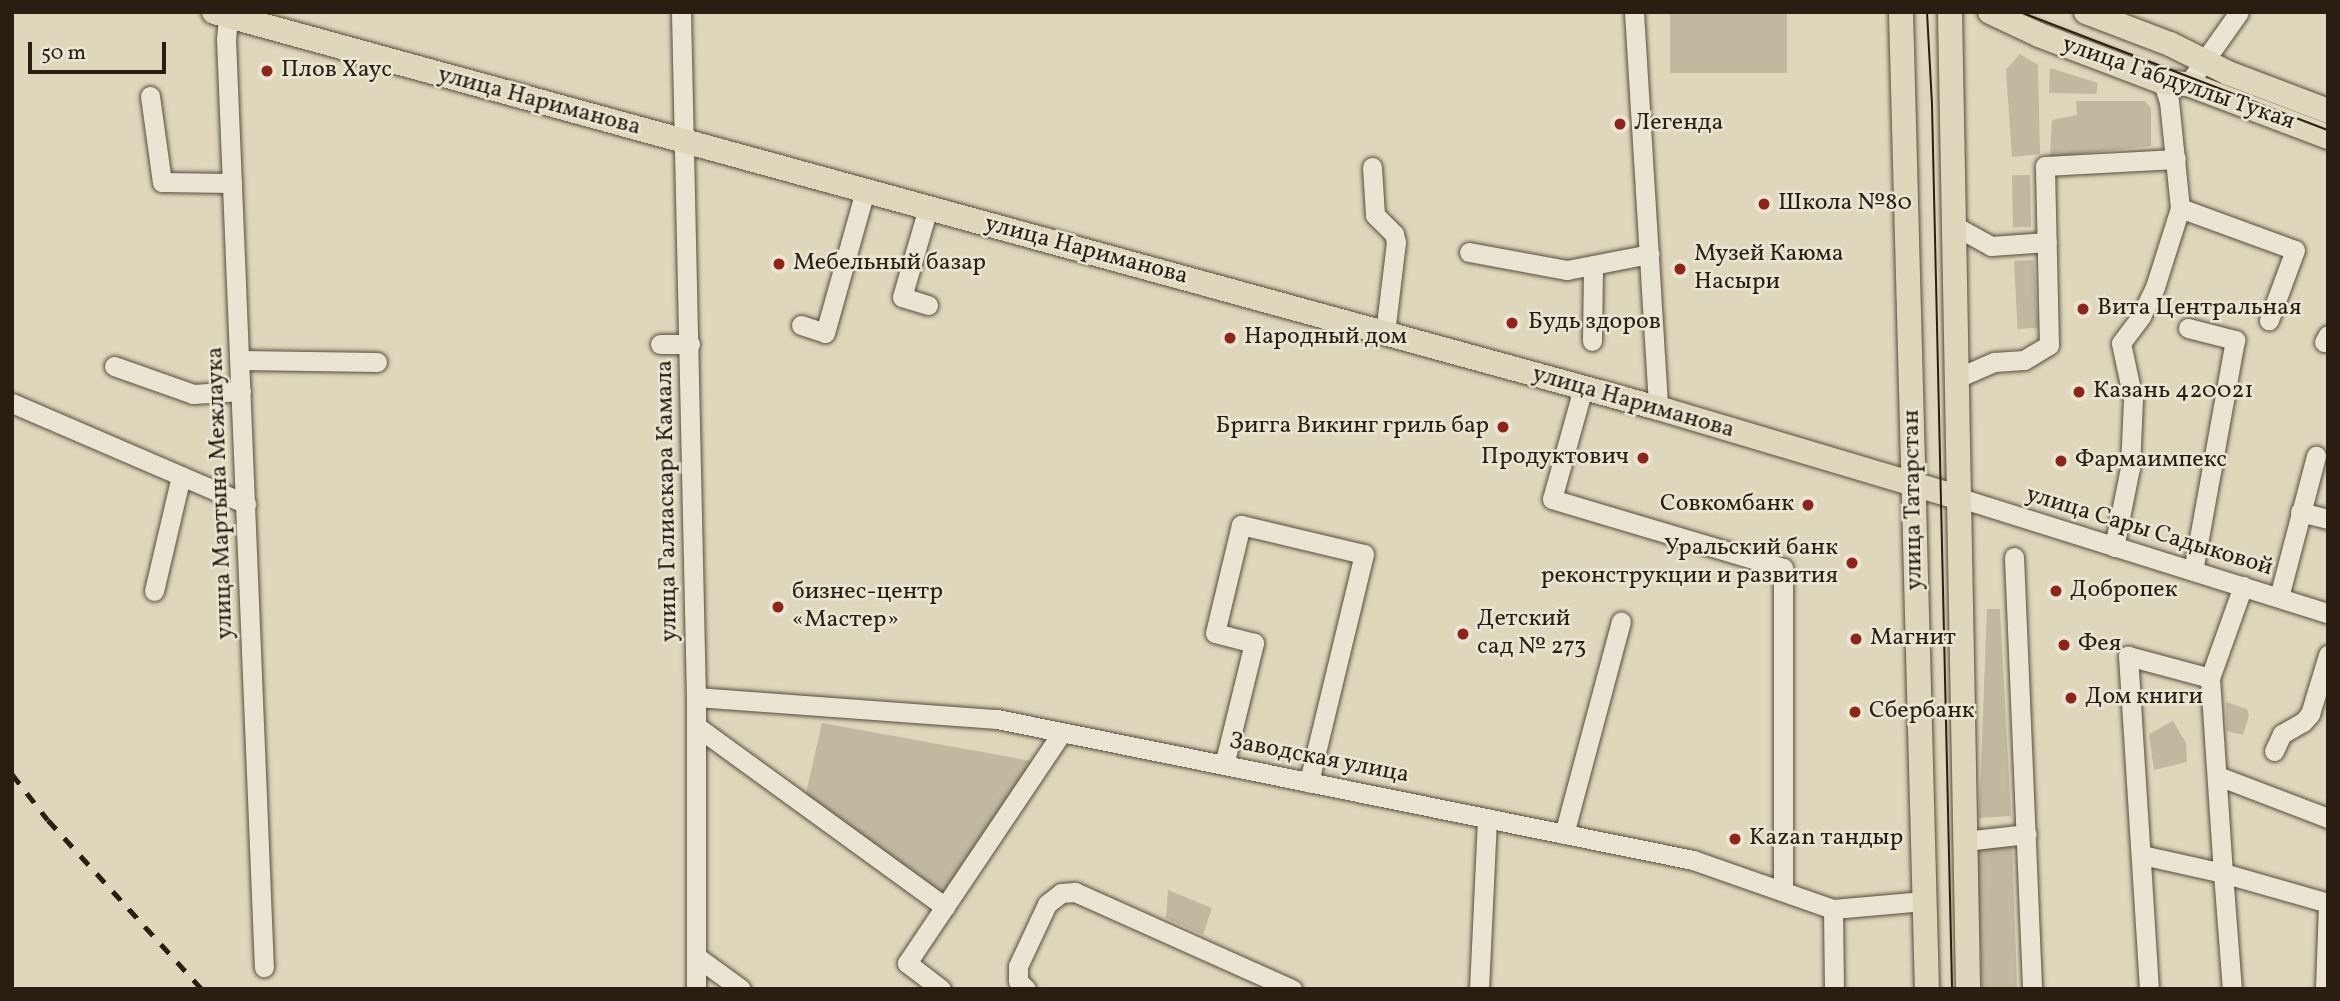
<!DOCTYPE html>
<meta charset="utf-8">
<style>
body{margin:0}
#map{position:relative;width:2340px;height:1001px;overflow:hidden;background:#dfd7bc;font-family:Vollkorn,serif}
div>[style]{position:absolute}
.green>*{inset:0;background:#c0b89f;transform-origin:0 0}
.roads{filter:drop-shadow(0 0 2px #564c3c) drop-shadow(0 0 2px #564c3c)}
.minor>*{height:19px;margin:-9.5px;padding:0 9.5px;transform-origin:9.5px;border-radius:9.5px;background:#eae5d3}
.major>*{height:24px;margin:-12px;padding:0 12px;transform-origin:12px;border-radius:12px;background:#dfd7bc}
.tram>*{height:2px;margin:-1px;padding:0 1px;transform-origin:1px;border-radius:1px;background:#291e11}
.rail>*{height:5px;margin-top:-2.5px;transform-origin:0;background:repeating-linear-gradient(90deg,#291e11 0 12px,transparent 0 24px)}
.dots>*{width:19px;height:19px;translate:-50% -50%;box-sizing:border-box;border:4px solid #eae5d3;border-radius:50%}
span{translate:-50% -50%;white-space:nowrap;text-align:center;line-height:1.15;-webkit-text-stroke:5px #eae5d3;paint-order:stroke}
.poi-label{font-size:24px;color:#291e11}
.left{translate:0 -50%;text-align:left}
.right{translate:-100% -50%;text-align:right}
.street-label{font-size:24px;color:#291e11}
.frame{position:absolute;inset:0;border:14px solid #291e11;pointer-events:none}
.scale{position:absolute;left:28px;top:42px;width:138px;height:32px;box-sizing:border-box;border:4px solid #291e11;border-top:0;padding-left:9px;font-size:21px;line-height:24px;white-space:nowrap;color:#291e11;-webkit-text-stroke:5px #eae5d3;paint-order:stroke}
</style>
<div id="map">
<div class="green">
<div style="left:1670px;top:12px;width:117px;height:61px"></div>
<div style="clip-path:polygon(2020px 54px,2038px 65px,2040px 154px,2012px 157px,2006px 70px)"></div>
<div style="clip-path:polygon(2050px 68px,2098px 83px,2096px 94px,2049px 93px)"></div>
<div style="clip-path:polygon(2076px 101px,2145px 101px,2151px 108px,2151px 146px,2050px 157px,2052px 120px,2077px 115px)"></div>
<div style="left:2030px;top:175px;width:52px;height:18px;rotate:89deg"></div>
<div style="left:2034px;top:260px;width:68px;height:20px;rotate:87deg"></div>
<div style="clip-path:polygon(1987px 609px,2000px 609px,2011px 816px,1979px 818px)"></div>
<div style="clip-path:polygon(2226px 702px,2247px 709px,2249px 715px,2243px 735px,2227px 731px)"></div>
<div style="clip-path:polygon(2173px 721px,2186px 743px,2187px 762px,2154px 770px,2149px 734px)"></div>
<div style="clip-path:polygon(822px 723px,1037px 762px,943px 899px,804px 802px)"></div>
<div style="left:2012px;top:842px;width:147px;height:35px;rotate:88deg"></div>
<div style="clip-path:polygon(1168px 890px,1212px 908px,1203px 935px,1166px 918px)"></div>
</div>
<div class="roads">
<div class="minor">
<div style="left:681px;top:12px;width:685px;rotate:88.75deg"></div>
<div style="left:696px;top:697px;width:292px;rotate:90deg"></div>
<div style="left:1634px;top:12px;width:397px;rotate:86.5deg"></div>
<div style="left:228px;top:17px;width:22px;rotate:95deg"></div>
<div style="left:226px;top:39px;width:929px;rotate:87.66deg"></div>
<div style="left:2188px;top:84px;width:88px;rotate:-54.7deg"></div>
<div style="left:150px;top:96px;width:87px;rotate:82.1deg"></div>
<div style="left:162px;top:182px;width:70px;rotate:0.8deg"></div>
<div style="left:1372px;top:167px;width:48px;rotate:86.4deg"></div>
<div style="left:1375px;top:215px;width:27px;rotate:45deg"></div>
<div style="left:1394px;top:234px;width:8px;rotate:76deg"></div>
<div style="left:1396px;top:242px;width:92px;rotate:96.9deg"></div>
<div style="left:2180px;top:208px;width:122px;rotate:20.1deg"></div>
<div style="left:2295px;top:250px;width:75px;rotate:110.4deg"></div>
<div style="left:1953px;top:225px;width:43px;rotate:28.9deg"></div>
<div style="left:1991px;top:246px;width:56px;rotate:-4.1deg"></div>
<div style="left:1469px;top:252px;width:100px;rotate:10.4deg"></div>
<div style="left:1567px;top:270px;width:84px;rotate:-11deg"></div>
<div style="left:928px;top:305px;width:27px;rotate:-163deg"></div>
<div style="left:902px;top:297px;width:93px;rotate:-73.7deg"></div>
<div style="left:801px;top:325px;width:25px;rotate:18deg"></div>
<div style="left:825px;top:333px;width:148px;rotate:-74.3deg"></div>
<div style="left:2188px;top:328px;width:49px;rotate:14.3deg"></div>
<div style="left:2235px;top:340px;width:234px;rotate:100.3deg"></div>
<div style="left:1592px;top:341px;width:76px;rotate:-89.2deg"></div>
<div style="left:2324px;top:342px;width:8px;rotate:-60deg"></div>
<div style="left:660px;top:344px;width:30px"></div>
<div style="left:240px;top:360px;width:137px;rotate:0.8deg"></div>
<div style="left:114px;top:366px;width:84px;rotate:19.5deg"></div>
<div style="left:193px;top:394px;width:48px;rotate:-3.6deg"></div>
<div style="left:1955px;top:379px;width:43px;rotate:-23.6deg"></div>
<div style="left:1994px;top:362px;width:30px;rotate:-4deg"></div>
<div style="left:2024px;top:360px;width:29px;rotate:-31deg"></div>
<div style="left:2049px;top:345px;width:179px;rotate:-91.3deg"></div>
<div style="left:2045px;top:166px;width:131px;rotate:-3.1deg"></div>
<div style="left:1583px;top:388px;width:115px;rotate:105.6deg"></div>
<div style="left:1552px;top:499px;width:241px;rotate:16.6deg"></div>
<div style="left:1783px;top:568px;width:323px;rotate:90deg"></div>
<div style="left:12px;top:403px;width:255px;rotate:23.3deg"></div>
<div style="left:1957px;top:497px;width:389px;rotate:17.4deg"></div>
<div style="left:2300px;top:512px;width:29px;rotate:14deg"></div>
<div style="left:2114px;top:547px;width:81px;rotate:-78.6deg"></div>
<div style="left:2130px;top:468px;width:69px;rotate:-87.5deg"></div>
<div style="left:2133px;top:399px;width:57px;rotate:-102.1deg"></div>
<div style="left:2121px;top:343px;width:34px;rotate:-53deg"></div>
<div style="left:2141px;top:316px;width:32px;rotate:-64deg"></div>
<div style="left:2155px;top:287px;width:83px;rotate:-72.4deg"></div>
<div style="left:2180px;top:208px;width:107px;rotate:-95.9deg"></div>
<div style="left:2169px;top:102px;width:21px;rotate:-107deg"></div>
<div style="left:2014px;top:557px;width:432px;rotate:87.6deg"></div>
<div style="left:154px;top:591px;width:118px;rotate:-76.8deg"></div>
<div style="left:2279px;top:597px;width:146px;rotate:-75.3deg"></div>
<div style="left:2210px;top:678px;width:195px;rotate:86.2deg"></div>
<div style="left:2223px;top:873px;width:109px;rotate:15.9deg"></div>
<div style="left:2328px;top:903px;width:86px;rotate:92deg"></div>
<div style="left:696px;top:697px;width:302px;rotate:4.2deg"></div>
<div style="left:997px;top:719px;width:710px;rotate:11.45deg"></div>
<div style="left:1693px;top:860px;width:148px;rotate:19.3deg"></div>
<div style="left:1833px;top:909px;width:91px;rotate:-5deg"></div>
<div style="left:696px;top:726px;width:308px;rotate:36deg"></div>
<div style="left:2274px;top:751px;width:19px;rotate:-65deg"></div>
<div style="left:2282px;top:734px;width:24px;rotate:-30deg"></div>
<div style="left:2303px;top:722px;width:11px;rotate:-49deg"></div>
<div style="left:2310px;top:714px;width:62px;rotate:-73deg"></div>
<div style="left:1224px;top:765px;width:126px;rotate:-76.2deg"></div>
<div style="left:1254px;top:643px;width:40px;rotate:-165.6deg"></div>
<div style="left:1215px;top:633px;width:111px;rotate:-76.5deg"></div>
<div style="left:1241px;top:525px;width:126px;rotate:13.3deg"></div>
<div style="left:1364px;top:554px;width:235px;rotate:103.6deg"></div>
<div style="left:2218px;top:776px;width:118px;rotate:20.9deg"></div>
<div style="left:1564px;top:834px;width:220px;rotate:-75deg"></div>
<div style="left:1965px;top:841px;width:62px;rotate:-6.4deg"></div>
<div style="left:2142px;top:855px;width:83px;rotate:12.5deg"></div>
<div style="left:2223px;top:873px;width:116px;rotate:85.6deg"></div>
<div style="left:1833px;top:909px;width:80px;rotate:89.3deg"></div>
<div style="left:697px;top:957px;width:54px;rotate:36deg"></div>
<div style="left:941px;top:989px;width:43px;rotate:-142.6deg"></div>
<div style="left:907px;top:963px;width:278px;rotate:-56.1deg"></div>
<div style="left:1026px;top:989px;width:11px;rotate:-135deg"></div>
<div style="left:1018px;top:981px;width:15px;rotate:-90deg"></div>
<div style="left:1018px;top:966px;width:68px;rotate:-64.9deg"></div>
<div style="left:1047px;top:904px;width:18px;rotate:-38deg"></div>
<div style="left:1061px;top:893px;width:14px;rotate:-4deg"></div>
<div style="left:1075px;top:892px;width:238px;rotate:24.1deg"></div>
<div style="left:1479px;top:989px;width:171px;rotate:-87.3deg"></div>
<div style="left:2149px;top:989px;width:334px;rotate:-93.6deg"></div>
<div style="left:2128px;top:656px;width:85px;rotate:15deg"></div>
<div style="left:2210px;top:678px;width:98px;rotate:-70.3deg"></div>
</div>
<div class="major">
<div style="left:214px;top:12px;width:1497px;rotate:15.34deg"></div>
<div style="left:1658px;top:408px;width:312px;rotate:16.6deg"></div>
<div style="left:1901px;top:12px;width:977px;rotate:88.48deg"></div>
<div style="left:1950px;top:12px;width:977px;rotate:88.94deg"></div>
<div style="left:1990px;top:12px;width:54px;rotate:25.1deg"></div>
<div style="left:2039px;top:35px;width:133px;rotate:20.8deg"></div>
<div style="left:2163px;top:82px;width:25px;rotate:5deg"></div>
<div style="left:2188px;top:84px;width:150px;rotate:20.7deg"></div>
<div style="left:2086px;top:12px;width:90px;rotate:20.9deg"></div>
<div style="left:2170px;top:44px;width:65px;rotate:26.6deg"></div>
<div style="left:2228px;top:73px;width:107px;rotate:20.8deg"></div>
</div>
</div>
<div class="tram">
<div style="left:1927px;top:12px;width:93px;rotate:86.9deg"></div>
<div style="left:1932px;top:105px;width:884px;rotate:88.7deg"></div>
<div style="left:2020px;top:12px;width:330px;rotate:21deg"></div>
</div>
<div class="rail">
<div style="left:12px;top:774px;width:58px;rotate:52deg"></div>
<div style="left:48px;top:820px;width:229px;rotate:47.7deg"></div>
</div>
<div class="dots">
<div style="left:267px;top:71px;background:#8f2418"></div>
<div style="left:1620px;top:124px;background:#8f2418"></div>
<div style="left:1764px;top:204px;background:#8f2418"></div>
<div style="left:779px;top:264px;background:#8f2418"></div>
<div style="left:1680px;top:269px;background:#8f2418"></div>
<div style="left:2083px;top:309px;background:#8f2418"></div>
<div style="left:1512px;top:323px;background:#8f2418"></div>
<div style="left:1230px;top:338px;background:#8f2418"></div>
<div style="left:2079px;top:392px;background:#8f2418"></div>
<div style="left:1503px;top:427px;background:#8f2418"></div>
<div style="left:1643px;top:458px;background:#8f2418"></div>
<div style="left:2061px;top:461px;background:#8f2418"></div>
<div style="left:1808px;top:505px;background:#8f2418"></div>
<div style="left:1852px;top:563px;background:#8f2418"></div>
<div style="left:2056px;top:591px;background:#8f2418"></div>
<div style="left:778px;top:607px;background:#8f2418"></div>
<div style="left:1463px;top:634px;background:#8f2418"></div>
<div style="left:1856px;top:639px;background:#8f2418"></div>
<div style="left:2064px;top:645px;background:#8f2418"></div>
<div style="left:2071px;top:698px;background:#8f2418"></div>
<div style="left:1855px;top:712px;background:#8f2418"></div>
<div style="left:1735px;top:839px;background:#8f2418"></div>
</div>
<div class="poi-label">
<span class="left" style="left:281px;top:71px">Плов Хаус</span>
<span class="left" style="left:1634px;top:124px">Легенда</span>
<span class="left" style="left:1778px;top:204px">Школа №80</span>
<span class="left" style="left:1694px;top:269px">Музей Каюма<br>Насыри</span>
<span class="left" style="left:793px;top:264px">Мебельный базар</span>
<span class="left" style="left:2097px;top:309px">Вита Центральная</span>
<span class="left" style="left:1528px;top:323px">Будь здоров</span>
<span class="left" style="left:1244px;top:338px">Народный дом</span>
<span class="left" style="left:2093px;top:392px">Казань 420021</span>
<span class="right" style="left:1489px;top:427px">Бригга Викинг гриль бар</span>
<span class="right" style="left:1629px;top:458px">Продуктович</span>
<span class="left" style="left:2075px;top:461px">Фармаимпекс</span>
<span class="right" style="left:1794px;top:505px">Совкомбанк</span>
<span class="right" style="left:1838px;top:563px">Уральский банк<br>реконструкции и развития</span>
<span class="left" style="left:2070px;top:591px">Добропек</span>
<span class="left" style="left:792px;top:607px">бизнес-центр<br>«Мастер»</span>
<span class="left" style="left:1477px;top:634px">Детский<br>сад № 273</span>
<span class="left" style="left:1870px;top:639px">Магнит</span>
<span class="left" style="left:2078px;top:645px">Фея</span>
<span class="left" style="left:2085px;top:698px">Дом книги</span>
<span class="left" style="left:1869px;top:712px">Сбербанк</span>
<span class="left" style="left:1749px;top:839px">Kazan тандыр</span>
</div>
<div class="street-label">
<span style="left:2178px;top:84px;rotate:19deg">улица Габдуллы Тукая</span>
<span style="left:539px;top:102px;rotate:15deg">улица Нариманова</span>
<span style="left:1086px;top:251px;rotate:15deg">улица Нариманова</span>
<span style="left:1633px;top:403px;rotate:16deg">улица Нариманова</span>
<span style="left:221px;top:493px;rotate:-92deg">улица Мартына Межлаука</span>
<span style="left:1914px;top:500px;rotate:-91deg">улица Татарстан</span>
<span style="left:668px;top:501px;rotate:-91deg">улица Галиаскара Камала</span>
<span style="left:2149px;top:532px;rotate:17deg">улица Сары Садыковой</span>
<span style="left:1319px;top:759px;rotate:11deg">Заводская улица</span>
</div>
<div class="frame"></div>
<div class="scale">50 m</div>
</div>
